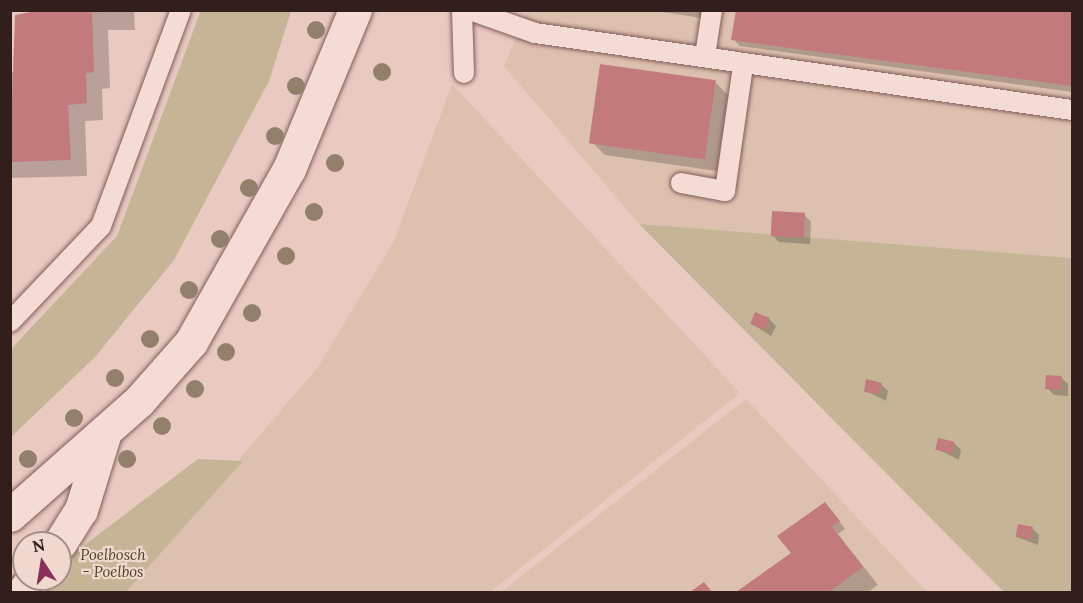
<!DOCTYPE html>
<style>
body{margin:0}
#map{position:relative;width:1083px;height:603px;overflow:hidden;background:#e8cac1;font-family:Lora,serif}
div>[style]{position:absolute}
.farmland>*{inset:0;background:#ddc1af}
.green>*{inset:0;background:#c5b596}
.shadow>*{inset:0;background:#0003}
.building>*{inset:0;background:#c37a7d;transform-origin:0 0}
.roads{filter:drop-shadow(0 0 2px #805d5a) drop-shadow(0 0 2px #805d5a)}
.service>*{height:20px;margin:-10px;padding:0 10px;transform-origin:10px;border-radius:10px;background:#f4dbd3}
.minor>*{height:33px;margin:-16.5px;padding:0 16.5px;transform-origin:16.5px;border-radius:16.5px;background:#f4dbd3}
.trees>*{width:18px;height:18px;margin:-9px;border-radius:50%;background:#92806c}
span{translate:-50% -50%;white-space:nowrap;text-align:center;line-height:1.15;-webkit-text-stroke:4.5px #f1d8cf;paint-order:stroke}
.park-label{font-size:15px;color:#4b4426;font-style:italic}
.frame{position:absolute;inset:0;border:12px solid #311e1d;pointer-events:none}
.north{position:absolute;left:12px;top:531px;width:60px;height:60px;box-sizing:border-box;background:#f1d8cf;border:2px solid #a48e88;border-radius:50%;rotate:348deg;font-size:16px;font-weight:700;line-height:24px;text-align:center;color:#311e1d}
.north::after{content:'';display:block;margin:auto;width:21px;height:27px;background:#893059;clip-path:polygon(50% 0,100% 100%,50% 72%,0 100%)}
</style>
<div id="map">
<div class="farmland">
<div style="clip-path:polygon(527px 11px,1072px 11px,1072px 258px,639px 224px,504px 66px)"></div>
<div style="clip-path:polygon(452px 84px,740px 393px,490px 592px,126px 592px,317px 368px,394px 241px)"></div>
<div style="clip-path:polygon(746px 399px,927px 592px,501px 592px)"></div>
</div>
<div class="green">
<div style="clip-path:polygon(201px 10px,291px 11px,269px 81px,174px 260px,95px 357px,11px 437px,11px 349px,117px 236px)"></div>
<div style="clip-path:polygon(639px 224px,1072px 258px,1072px 592px,1004px 592px)"></div>
<div style="clip-path:polygon(198px 459px,243px 461px,126px 592px,11px 592px,10px 577px,24px 568px,24px 579px,60px 579px,60px 556px,66px 559px)"></div>
</div>
<div class="shadow">
<div style="clip-path:polygon(42px 10px,134px 10px,135px 30px,108px 30px,110px 88px,102px 89px,103px 120px,85px 121px,87px 176px,10px 178px,10px 72px,18px 72px)"></div>
<div style="clip-path:polygon(649px 10px,709px 10px,708px 19px)"></div>
<div style="clip-path:polygon(737px 10px,1072px 10px,1072px 92px,740px 46px,733px 39px)"></div>
<div style="clip-path:polygon(715px 82px,728px 95px,717px 171px,605px 155px,592px 142px)"></div>
<div style="clip-path:polygon(804px 214px,811px 222px,810px 244px,779px 242px,772px 235px)"></div>
<div style="clip-path:polygon(769px 319px,776px 326px,771px 336px,751px 323px)"></div>
<div style="clip-path:polygon(1061px 377px,1068px 384px,1068px 396px,1054px 395px,1047px 388px)"></div>
<div style="clip-path:polygon(881px 384px,888px 391px,886px 401px,866px 391px)"></div>
<div style="clip-path:polygon(954px 443px,961px 450px,959px 460px,937px 449px)"></div>
<div style="clip-path:polygon(832px 511px,845px 529px,838px 534px,878px 585px,868px 592px,739px 592px,793px 552px)"></div>
<div style="clip-path:polygon(1032px 528px,1039px 535px,1038px 545px,1017px 537px)"></div>
</div>
<div class="building">
<div style="clip-path:polygon(41px 10px,119px 14px,92px 13px,94px 72px,86px 73px,87px 103px,68px 105px,71px 160px,10px 162px,15px 15px)"></div>
<div style="clip-path:polygon(736px 10px,1072px 10px,1072px 86px,731px 40px)"></div>
<div style="left:600px;top:64px;width:117px;height:80px;rotate:8deg"></div>
<div style="left:772px;top:211px;width:33px;height:25px;rotate:3deg"></div>
<div style="left:755px;top:312px;width:16px;height:13px;rotate:22deg"></div>
<div style="left:1046px;top:375px;width:16px;height:14px;rotate:4deg"></div>
<div style="clip-path:polygon(866px 379px,882px 383px,879px 394px,864px 392px)"></div>
<div style="left:938px;top:438px;width:17px;height:12px;rotate:13deg"></div>
<div style="clip-path:polygon(825px 502px,840px 521px,832px 527px,863px 567px,829px 592px,736px 592px,791px 553px,777px 536px)"></div>
<div style="left:1018px;top:524px;width:15px;height:13px;rotate:11deg"></div>
<div style="clip-path:polygon(704px 582px,712px 592px,690px 592px)"></div>
</div>
<div class="roads">
<div class="service">
<div style="left:462px;top:10px;width:63px;rotate:88.2deg"></div>
<div style="left:470px;top:10px;width:69px;rotate:19.5deg"></div>
<div style="left:535px;top:33px;width:542px;rotate:8.16deg"></div>
<div style="left:705px;top:56px;width:47px;rotate:-81.3deg"></div>
<div style="left:681px;top:183px;width:45px;rotate:10.3deg"></div>
<div style="left:725px;top:191px;width:126px;rotate:-81.8deg"></div>
<div style="left:10px;top:322px;width:132px;rotate:-46.5deg"></div>
<div style="left:101px;top:226px;width:230px;rotate:-69.7deg"></div>
</div>
<div class="minor">
<div style="left:10px;top:515px;width:172px;rotate:-41.5deg"></div>
<div style="left:139px;top:401px;width:79px;rotate:-48.6deg"></div>
<div style="left:191px;top:342px;width:199px;rotate:-60.5deg"></div>
<div style="left:289px;top:169px;width:172px;rotate:-67.5deg"></div>
<div style="left:60px;top:543px;width:39px;rotate:-58deg"></div>
<div style="left:81px;top:510px;width:82px;rotate:-72.9deg"></div>
<div style="left:23px;top:592px;width:16px;rotate:-52deg"></div>
</div>
</div>
<div class="trees">
<div style="left:316px;top:30px"></div>
<div style="left:382px;top:72px"></div>
<div style="left:296px;top:86px"></div>
<div style="left:275px;top:136px"></div>
<div style="left:335px;top:163px"></div>
<div style="left:249px;top:188px"></div>
<div style="left:314px;top:212px"></div>
<div style="left:220px;top:239px"></div>
<div style="left:286px;top:256px"></div>
<div style="left:189px;top:290px"></div>
<div style="left:252px;top:313px"></div>
<div style="left:150px;top:339px"></div>
<div style="left:226px;top:352px"></div>
<div style="left:115px;top:378px"></div>
<div style="left:195px;top:389px"></div>
<div style="left:74px;top:418px"></div>
<div style="left:162px;top:426px"></div>
<div style="left:28px;top:459px"></div>
<div style="left:127px;top:459px"></div>
</div>
<div class="park-label">
<span style="left:113px;top:563px">Poelbosch<br>- Poelbos</span>
</div>
<div class="frame"></div>
<div class="north">N</div>
</div>
